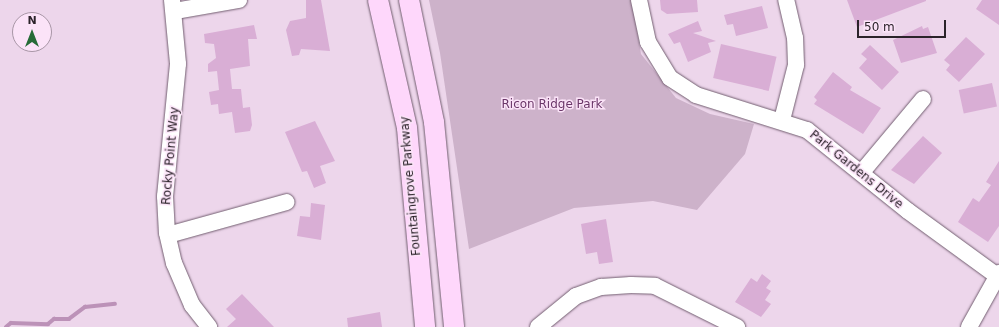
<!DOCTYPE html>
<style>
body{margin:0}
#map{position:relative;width:999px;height:327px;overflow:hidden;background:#edd6eb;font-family:"DejaVu Sans",sans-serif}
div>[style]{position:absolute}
.green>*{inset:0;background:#cdb2ca}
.stream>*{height:3.5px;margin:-1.75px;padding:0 1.75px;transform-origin:1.75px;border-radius:1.75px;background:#bc92b8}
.building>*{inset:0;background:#d9aed5;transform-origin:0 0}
.roads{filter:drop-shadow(0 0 1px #725e70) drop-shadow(0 0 1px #725e70)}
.minor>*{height:16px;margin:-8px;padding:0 8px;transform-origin:8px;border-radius:8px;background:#fff}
.major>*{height:20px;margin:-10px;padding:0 10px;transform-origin:10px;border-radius:10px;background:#fed7fb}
span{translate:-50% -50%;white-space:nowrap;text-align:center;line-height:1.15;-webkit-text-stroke:3px #fbe3f8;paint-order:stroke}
.park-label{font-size:12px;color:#6b3769}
.street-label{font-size:12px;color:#2b232a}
.north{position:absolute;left:12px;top:12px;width:40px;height:40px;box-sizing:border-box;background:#fbe3f8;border:1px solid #a896a6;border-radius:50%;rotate:0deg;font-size:11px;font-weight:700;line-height:16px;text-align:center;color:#2b232a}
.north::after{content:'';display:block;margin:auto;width:14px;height:18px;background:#276c38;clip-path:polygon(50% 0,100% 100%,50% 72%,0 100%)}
.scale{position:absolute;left:857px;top:20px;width:89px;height:18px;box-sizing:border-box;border:2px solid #2b232a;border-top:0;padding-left:5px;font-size:12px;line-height:14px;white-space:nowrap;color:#2b232a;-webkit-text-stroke:3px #fbe3f8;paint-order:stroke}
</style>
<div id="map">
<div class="green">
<div style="clip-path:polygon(429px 0,632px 0,641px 54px,676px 98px,710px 114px,754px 124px,745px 154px,697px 210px,653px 201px,574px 208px,469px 249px,440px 53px)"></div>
</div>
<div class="stream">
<div style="left:6px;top:327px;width:6px;rotate:-39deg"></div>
<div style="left:11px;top:323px;width:37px;rotate:2deg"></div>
<div style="left:48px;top:324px;width:8px;rotate:-40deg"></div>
<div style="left:54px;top:319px;width:15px"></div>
<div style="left:69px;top:319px;width:20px;rotate:-37deg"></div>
<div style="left:85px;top:307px;width:30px;rotate:-6deg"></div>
</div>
<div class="building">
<div style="clip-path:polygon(306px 0,321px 0,330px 51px,301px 49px,299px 55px,292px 56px,286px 30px,290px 21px,306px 18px)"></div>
<div style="clip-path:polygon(660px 0,697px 0,698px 12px,667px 14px,661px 10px)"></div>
<div style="clip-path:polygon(847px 0,926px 0,926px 1px,857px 27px)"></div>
<div style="clip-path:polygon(982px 0,999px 0,999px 25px,976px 9px)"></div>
<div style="clip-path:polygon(762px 6px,768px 28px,736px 36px,733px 24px,727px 25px,724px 15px)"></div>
<div style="clip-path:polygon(698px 21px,702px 31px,693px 33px,716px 41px,708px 43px,711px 52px,688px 62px,680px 42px,674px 44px,668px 34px)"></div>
<div style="clip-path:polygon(254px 25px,257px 39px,248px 39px,250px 66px,230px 69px,232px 89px,241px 89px,243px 108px,250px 107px,252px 125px,250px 131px,235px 133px,232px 112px,219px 114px,218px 104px,211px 105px,209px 92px,219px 90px,217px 71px,208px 72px,208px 64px,216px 58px,214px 44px,205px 43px,204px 34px)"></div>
<div style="clip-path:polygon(922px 26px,923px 29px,928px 27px,937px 53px,901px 63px,893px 40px)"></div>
<div style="clip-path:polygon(966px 37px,985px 54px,959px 82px,946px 70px,950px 65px,944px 60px)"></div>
<div style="left:721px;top:44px;width:57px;height:35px;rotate:13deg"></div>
<div style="clip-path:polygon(870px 45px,899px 72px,882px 90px,859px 68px,867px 59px,861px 54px)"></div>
<div style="clip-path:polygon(833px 72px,852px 87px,850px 90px,881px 108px,863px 134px,814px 104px,817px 100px,814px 97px)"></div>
<div style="left:992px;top:83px;width:24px;height:34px;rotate:78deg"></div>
<div style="clip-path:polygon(315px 121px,335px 161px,320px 166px,326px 183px,314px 188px,307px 171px,302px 172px,285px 132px)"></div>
<div style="clip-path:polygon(923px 136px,942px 153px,914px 184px,891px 170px)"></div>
<div style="clip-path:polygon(999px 161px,999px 226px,988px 242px,958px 222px,973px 198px,979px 202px,991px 185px,986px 182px)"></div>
<div style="clip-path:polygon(311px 203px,325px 205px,321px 240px,297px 236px,300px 216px,310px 217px)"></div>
<div style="clip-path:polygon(606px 219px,613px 262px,599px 264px,597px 252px,586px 254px,581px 224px)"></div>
<div style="clip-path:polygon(762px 274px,771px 281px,766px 288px,771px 291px,765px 300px,771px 304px,761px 317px,735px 302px,751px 278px,757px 282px)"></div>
<div style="clip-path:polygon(242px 294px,274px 327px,227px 327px,236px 319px,226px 309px)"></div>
<div style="clip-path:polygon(380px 312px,382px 327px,348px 327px,347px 318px)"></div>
</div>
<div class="roads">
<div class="minor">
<div style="left:172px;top:0;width:64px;rotate:84.6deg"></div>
<div style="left:178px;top:64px;width:133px;rotate:95.6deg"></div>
<div style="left:165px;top:196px;width:37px;rotate:87deg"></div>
<div style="left:167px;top:233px;width:31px;rotate:77deg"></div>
<div style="left:174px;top:263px;width:46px;rotate:66.8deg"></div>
<div style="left:192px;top:305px;width:28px;rotate:52deg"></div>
<div style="left:639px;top:0;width:43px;rotate:77.9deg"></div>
<div style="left:648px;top:42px;width:42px;rotate:58.6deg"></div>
<div style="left:670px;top:78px;width:31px;rotate:33deg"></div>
<div style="left:696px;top:95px;width:116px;rotate:17.5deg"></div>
<div style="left:807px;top:130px;width:129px;rotate:38.7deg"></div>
<div style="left:908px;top:211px;width:110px;rotate:36.1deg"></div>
<div style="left:175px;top:11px;width:65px;rotate:-9.8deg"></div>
<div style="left:782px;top:120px;width:57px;rotate:-75.7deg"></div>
<div style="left:796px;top:65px;width:27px;rotate:-92deg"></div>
<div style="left:795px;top:38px;width:39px;rotate:-103deg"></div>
<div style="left:862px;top:172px;width:95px;rotate:-50.1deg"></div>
<div style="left:168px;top:235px;width:123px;rotate:-15.5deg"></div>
<div style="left:538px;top:327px;width:49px;rotate:-39.2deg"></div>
<div style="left:576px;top:296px;width:27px;rotate:-20deg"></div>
<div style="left:601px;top:287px;width:30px;rotate:-4deg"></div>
<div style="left:631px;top:285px;width:24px;rotate:2deg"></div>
<div style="left:655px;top:286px;width:92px;rotate:26.6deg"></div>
<div style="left:969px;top:327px;width:62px;rotate:-60.9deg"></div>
</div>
<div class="major">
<div style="left:378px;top:0;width:131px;rotate:77.2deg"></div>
<div style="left:407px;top:128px;width:200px;rotate:84.8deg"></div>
<div style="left:409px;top:0;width:125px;rotate:78.4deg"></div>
<div style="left:434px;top:122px;width:206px;rotate:84.4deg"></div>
</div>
</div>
<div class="park-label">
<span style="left:552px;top:105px">Ricon Ridge Park</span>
</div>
<div class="street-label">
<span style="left:171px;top:156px;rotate:-85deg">Rocky Point Way</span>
<span style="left:856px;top:170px;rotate:39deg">Park Gardens Drive</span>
<span style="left:411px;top:186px;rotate:-95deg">Fountaingrove Parkway</span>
</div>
<div class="north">N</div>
<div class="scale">50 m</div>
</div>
